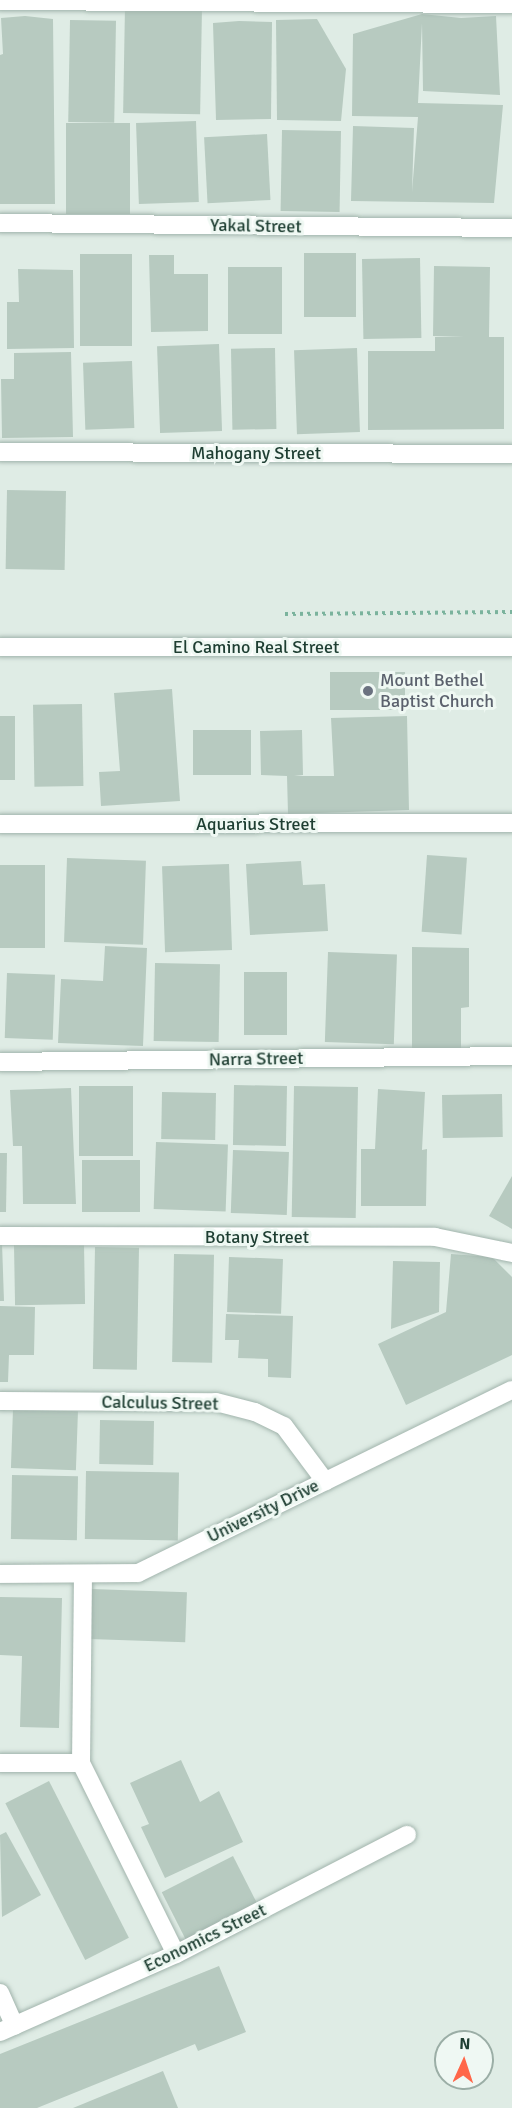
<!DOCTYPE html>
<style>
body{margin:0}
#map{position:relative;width:512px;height:2108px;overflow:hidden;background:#dfece5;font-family:Signika,sans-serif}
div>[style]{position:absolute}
.building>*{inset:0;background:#b7cac0;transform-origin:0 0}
.path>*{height:4px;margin-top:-2px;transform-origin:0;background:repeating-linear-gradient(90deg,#7bb39d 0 3px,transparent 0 7.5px)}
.roads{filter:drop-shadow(0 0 2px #a1b4ac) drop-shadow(0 0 2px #a1b4ac)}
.minor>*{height:18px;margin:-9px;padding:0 9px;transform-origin:9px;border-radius:9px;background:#fff}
.tertiary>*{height:18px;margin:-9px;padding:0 9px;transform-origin:9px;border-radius:9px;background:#fff}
.dots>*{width:16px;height:16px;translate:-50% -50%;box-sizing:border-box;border:3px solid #eff8f3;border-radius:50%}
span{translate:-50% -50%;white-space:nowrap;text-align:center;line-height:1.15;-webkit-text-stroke:6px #eff8f3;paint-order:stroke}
.street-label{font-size:18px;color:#1e3e32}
.worship-label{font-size:18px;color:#5b616d}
.left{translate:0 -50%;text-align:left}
.north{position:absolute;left:434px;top:2030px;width:60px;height:60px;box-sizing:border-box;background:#eff8f3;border:2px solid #9baea6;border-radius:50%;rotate:3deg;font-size:16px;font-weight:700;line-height:24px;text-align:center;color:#1e3e32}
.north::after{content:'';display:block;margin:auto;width:21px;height:27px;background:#ff6749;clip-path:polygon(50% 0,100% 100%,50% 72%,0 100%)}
</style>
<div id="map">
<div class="building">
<div style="left:125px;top:6px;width:77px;height:107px;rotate:1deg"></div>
<div style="clip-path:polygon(422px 14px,461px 18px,496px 16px,500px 95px,423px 91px,422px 23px,418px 103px,503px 105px,494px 203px,351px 201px,353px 126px,414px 128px,412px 192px,418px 117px,352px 116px,353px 34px)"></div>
<div style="clip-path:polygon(25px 16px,53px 19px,55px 204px,0 204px,0 55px,3px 54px,1px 18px)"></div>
<div style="clip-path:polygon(317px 19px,346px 69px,341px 121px,277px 120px,276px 20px)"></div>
<div style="left:70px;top:20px;width:46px;height:102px;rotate:1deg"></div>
<div style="clip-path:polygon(239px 21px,272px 22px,271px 119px,216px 120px,213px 23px)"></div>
<div style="left:196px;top:121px;width:81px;height:60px;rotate:88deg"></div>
<div style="left:130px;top:123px;width:91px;height:64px;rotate:90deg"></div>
<div style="left:282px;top:130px;width:59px;height:81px;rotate:1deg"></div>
<div style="left:267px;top:134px;width:66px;height:63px;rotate:87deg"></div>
<div style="left:304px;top:253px;width:52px;height:64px"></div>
<div style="left:80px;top:254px;width:52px;height:92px"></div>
<div style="clip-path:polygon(149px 255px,174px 255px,174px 274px,208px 274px,208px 331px,151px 332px)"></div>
<div style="left:420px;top:258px;width:80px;height:58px;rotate:89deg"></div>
<div style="clip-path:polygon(434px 266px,490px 267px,489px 337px,504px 337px,504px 429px,368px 430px,368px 351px,435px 351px,435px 337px,464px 337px,433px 336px)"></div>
<div style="left:228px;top:267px;width:54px;height:67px"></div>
<div style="clip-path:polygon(18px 269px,73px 270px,74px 348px,7px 349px,7px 302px,19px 302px)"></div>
<div style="left:219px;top:344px;width:87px;height:62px;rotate:88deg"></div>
<div style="left:275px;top:348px;width:81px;height:44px;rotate:89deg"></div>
<div style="left:357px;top:348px;width:84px;height:63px;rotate:88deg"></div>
<div style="clip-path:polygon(71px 352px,73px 437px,2px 438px,1px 379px,14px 379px,14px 353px)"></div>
<div style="left:132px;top:361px;width:67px;height:49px;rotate:88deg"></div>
<div style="left:7px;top:490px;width:59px;height:79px;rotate:1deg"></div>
<div style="left:330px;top:672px;width:75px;height:38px"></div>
<div style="clip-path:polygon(172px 689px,180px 801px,101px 806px,99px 772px,120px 771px,114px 693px)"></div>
<div style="left:82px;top:704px;width:82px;height:49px;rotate:89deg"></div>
<div style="left:0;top:716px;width:15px;height:64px"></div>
<div style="clip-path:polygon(407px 716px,409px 810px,288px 814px,287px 776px,261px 775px,260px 731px,302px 730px,303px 775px,294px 776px,334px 776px,331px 718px)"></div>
<div style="left:251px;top:730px;width:45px;height:58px;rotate:90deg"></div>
<div style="left:427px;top:855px;width:40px;height:77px;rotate:4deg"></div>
<div style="left:67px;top:858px;width:79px;height:84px;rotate:2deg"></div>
<div style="clip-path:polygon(301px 861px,303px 885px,325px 884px,328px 931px,250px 935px,246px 864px)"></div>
<div style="left:229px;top:864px;width:86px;height:67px;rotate:88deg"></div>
<div style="left:0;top:865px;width:45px;height:83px"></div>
<div style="clip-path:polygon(105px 946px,147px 948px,143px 1046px,58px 1043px,61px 979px,103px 981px)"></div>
<div style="clip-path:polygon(412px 947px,469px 948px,469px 1007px,461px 1008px,461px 1048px,412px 1048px)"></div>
<div style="left:328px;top:952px;width:69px;height:90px;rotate:2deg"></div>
<div style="left:155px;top:963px;width:65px;height:78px;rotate:1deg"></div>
<div style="left:244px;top:972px;width:43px;height:63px"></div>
<div style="left:7px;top:973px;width:48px;height:65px;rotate:2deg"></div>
<div style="left:234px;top:1085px;width:53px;height:60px;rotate:1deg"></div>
<div style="left:79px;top:1086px;width:54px;height:70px"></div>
<div style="left:294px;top:1086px;width:64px;height:131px;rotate:1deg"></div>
<div style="clip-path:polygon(71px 1088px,76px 1204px,23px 1204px,22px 1146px,13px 1146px,10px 1090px)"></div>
<div style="clip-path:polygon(378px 1089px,425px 1092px,422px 1150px,427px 1149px,426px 1206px,361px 1206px,361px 1149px,375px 1149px)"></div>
<div style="left:162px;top:1092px;width:54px;height:47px;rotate:1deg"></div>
<div style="left:502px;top:1094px;width:43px;height:60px;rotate:89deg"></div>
<div style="left:156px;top:1142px;width:72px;height:67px;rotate:2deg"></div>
<div style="left:233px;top:1150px;width:56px;height:63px;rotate:2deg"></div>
<div style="clip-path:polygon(0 1153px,7px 1153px,6px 1212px,0 1212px)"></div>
<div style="left:82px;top:1160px;width:58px;height:52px"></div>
<div style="clip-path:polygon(512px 1176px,512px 1229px,489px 1216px)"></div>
<div style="clip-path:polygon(0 1243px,2px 1243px,4px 1301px,0 1301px)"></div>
<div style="left:84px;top:1244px;width:60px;height:70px;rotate:89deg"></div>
<div style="left:95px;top:1247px;width:44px;height:122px;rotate:1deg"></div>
<div style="left:174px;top:1254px;width:40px;height:108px;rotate:1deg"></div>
<div style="clip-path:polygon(451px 1254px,492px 1257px,512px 1277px,512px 1355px,406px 1405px,378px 1344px,446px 1312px)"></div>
<div style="left:229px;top:1257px;width:54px;height:55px;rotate:2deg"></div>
<div style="clip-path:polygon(393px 1261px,440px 1262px,439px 1312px,391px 1329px)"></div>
<div style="clip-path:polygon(0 1306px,35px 1307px,34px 1355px,9px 1355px,8px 1382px,0 1382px)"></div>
<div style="clip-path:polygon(226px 1314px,293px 1316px,291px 1378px,268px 1377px,268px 1359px,238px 1358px,239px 1340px,225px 1340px)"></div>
<div style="left:13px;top:1409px;width:65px;height:59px;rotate:2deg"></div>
<div style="left:100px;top:1420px;width:54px;height:44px;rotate:1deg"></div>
<div style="left:86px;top:1471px;width:93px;height:68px;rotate:1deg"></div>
<div style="left:12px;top:1475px;width:66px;height:64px;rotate:1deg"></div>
<div style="left:91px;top:1589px;width:96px;height:50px;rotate:2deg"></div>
<div style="clip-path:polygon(0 1597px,62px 1598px,59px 1728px,20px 1727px,22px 1656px,0 1655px)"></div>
<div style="clip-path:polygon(181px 1760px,200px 1802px,219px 1791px,243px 1842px,165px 1878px,141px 1827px,149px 1824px,130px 1783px)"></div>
<div style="left:49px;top:1781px;width:176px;height:49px;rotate:63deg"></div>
<div style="clip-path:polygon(6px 1832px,41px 1895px,2px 1917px,0 1835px)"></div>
<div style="left:233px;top:1856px;width:59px;height:80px;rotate:63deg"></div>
<div style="clip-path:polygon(219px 1966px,246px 2032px,198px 2051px,195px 2044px,37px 2108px,0 2108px,0 2054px)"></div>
<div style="clip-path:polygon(163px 2071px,178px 2108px,73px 2108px)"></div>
</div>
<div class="path">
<div style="left:285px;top:614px;width:227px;rotate:-0.5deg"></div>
</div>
<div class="roads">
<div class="minor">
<div style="left:0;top:1px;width:512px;rotate:0.34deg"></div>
<div style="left:0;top:223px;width:512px;rotate:0.56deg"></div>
<div style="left:0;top:452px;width:512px;rotate:0.22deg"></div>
<div style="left:0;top:824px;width:512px;rotate:-0.11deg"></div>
<div style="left:0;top:1062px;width:512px;rotate:-0.67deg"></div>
<div style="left:0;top:1236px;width:435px;rotate:0.1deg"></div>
<div style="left:435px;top:1237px;width:79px;rotate:11.7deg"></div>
<div style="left:0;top:1401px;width:216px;rotate:0.3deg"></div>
<div style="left:216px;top:1402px;width:40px;rotate:14.4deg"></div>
<div style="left:255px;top:1412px;width:32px;rotate:26deg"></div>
<div style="left:284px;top:1426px;width:69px;rotate:53.3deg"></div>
<div style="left:0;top:1574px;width:138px;rotate:-0.4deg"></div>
<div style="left:138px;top:1573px;width:416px;rotate:-26.1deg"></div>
<div style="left:83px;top:1574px;width:189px;rotate:90.6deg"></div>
<div style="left:81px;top:1763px;width:213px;rotate:63.6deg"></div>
<div style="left:0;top:1763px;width:81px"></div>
<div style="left:0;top:1993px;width:36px;rotate:66deg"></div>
<div style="left:0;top:2032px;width:193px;rotate:-23.9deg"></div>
<div style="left:176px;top:1954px;width:260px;rotate:-27.3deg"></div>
</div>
<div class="tertiary">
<div style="left:0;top:647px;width:512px"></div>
</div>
</div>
<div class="dots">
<div style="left:368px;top:691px;background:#6b7280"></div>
</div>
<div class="street-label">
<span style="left:256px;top:226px;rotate:1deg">Yakal Street</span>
<span style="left:256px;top:453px">Mahogany Street</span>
<span style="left:256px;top:647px">El Camino Real Street</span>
<span style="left:256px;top:824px">Aquarius Street</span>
<span style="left:256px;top:1059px;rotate:-1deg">Narra Street</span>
<span style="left:257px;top:1237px">Botany Street</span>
<span style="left:160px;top:1403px;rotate:1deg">Calculus Street</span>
<span style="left:263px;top:1511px;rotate:-26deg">University Drive</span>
<span style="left:205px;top:1938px;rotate:-26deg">Economics Street</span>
</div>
<div class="worship-label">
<span class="left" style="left:380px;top:691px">Mount Bethel<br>Baptist Church</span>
</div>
<div class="north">N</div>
</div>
